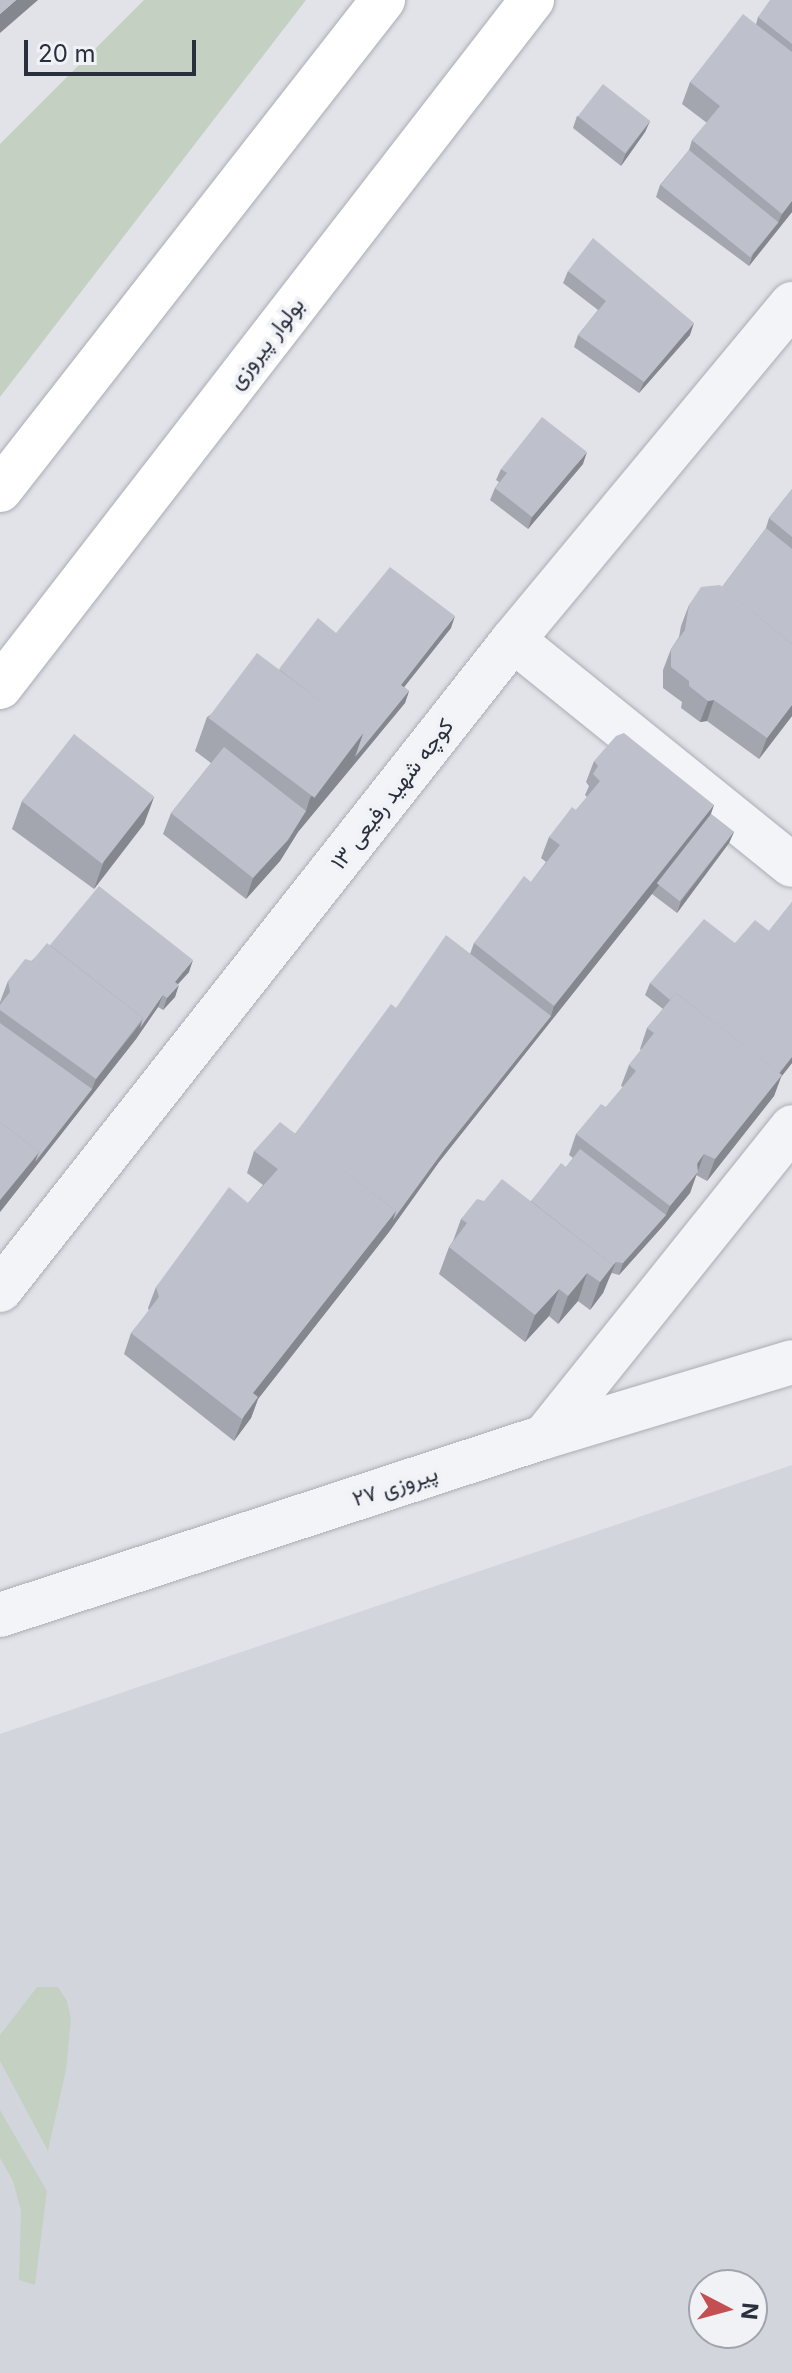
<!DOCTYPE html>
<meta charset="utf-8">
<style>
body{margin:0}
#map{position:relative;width:792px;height:2373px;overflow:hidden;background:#e1e3e8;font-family:Inter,Vazirmatn,sans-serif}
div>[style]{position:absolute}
.built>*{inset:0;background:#d3d5dd}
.green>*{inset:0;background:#c4d1c2}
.roads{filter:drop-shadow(0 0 2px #aaadb5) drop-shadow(0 0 2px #aaadb5)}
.minor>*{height:44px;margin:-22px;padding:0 22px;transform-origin:22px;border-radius:22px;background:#f3f4f7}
.primary>*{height:44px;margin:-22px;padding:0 22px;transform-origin:22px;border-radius:22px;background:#fff}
.wall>*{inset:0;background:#a3a6af}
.shaded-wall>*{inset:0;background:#85878e}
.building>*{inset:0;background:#bec1cb;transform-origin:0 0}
span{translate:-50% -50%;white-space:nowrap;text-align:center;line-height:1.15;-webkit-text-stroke:8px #f0f2f6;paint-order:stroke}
.street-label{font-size:22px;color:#2a2f3e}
.north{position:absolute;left:688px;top:2269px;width:80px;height:80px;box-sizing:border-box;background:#f0f2f6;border:2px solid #a1a4ac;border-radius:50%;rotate:96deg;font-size:22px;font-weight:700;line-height:32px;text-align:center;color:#2a2f3e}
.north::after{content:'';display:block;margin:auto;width:28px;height:36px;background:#c44f53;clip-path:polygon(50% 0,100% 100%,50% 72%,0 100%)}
.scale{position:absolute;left:24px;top:40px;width:172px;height:36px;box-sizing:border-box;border:4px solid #2a2f3e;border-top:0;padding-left:10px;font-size:24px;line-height:28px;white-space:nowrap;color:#2a2f3e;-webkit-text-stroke:6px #f0f2f6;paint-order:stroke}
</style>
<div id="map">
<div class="built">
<div style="clip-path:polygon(evenodd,792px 1465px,792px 2373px,0 2373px,0 1734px,792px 1465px,704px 2285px,752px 2285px,752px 2333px,704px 2333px,704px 2285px)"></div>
</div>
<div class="green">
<div style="clip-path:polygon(144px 0,306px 0,0 397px,0 144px)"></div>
<div style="clip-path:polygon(37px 1987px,58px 1987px,67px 2001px,71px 2019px,66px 2070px,48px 2151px,0 2061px,0 2035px)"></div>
<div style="clip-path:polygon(0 2110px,47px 2191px,35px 2285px,19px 2280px,21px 2211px,13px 2181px,0 2158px)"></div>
</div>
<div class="roads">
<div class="minor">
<div style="left:513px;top:640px;width:358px;rotate:38.9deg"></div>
<div style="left:0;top:1290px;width:828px;rotate:-51.72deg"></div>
<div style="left:513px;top:640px;width:437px;rotate:-50.3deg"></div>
<div style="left:544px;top:1437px;width:397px;rotate:-51.3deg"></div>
<div style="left:0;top:1615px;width:572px;rotate:-18.12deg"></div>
<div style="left:544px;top:1437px;width:259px;rotate:-16.8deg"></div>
</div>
<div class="primary">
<div style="left:0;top:490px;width:622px;rotate:-51.99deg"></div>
<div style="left:0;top:687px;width:869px;rotate:-52.25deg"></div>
</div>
</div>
<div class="wall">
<div style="clip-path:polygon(792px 0,792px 212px,749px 266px,656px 197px,660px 185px,689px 150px,692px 140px,707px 123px,682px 104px,690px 82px,756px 24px,758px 17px)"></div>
<div style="clip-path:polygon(577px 116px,650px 121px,645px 132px,621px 166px,573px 128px)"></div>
<div style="clip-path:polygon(568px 271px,690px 335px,639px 393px,574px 347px,578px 335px,598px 310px,563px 283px)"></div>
<div style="clip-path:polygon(583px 464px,528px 529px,490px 500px,495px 488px,499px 482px,496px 480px,501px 469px)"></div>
<div style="clip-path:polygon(792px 489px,792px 716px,759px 759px,707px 721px,700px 722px,681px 708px,682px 702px,663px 688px,663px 670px,671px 649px,679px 637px,681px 626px,689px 605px,722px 587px,766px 528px,769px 518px)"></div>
<div style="clip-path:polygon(451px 628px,404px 687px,409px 691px,405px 703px,298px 832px,280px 861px,246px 899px,163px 834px,171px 813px,211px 763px,195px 751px,207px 717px,336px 633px)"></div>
<div style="clip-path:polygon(594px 761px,714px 805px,711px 814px,734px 832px,729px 843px,677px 913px,652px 894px,439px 1162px,389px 1232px,258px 1399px,251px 1418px,234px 1441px,124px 1354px,131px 1333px,149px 1311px,148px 1308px,156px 1287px,248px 1203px,263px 1185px,247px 1173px,254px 1151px,295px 1134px,396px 1008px,470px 954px,474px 943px,531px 882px,546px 862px,541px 858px,549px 837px,576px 810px,587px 797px,585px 795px,589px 786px,586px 782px)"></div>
<div style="clip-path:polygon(154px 797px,144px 824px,94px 889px,12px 829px,22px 801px)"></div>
<div style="clip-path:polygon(792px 902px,792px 1063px,781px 1077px,774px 1096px,707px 1181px,696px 1175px,690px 1193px,662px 1227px,619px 1275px,612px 1273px,609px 1277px,603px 1293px,590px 1310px,578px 1301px,558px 1324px,549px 1316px,525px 1342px,439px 1274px,449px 1247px,453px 1241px,461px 1219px,484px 1201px,531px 1201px,566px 1167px,573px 1158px,569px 1155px,576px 1134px,606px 1107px,623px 1087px,621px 1086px,629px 1065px,641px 1050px,640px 1049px,647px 1028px,663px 1009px,645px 995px,650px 983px,735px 943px,769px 931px)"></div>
<div style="clip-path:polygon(50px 945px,189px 972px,178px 984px,175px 997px,163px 1010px,158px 1007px,136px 1039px,0 1212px,0 1002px,8px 981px)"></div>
</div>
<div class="shaded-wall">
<div style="clip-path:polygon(16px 0,38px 0,0 33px,0 14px)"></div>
<div style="clip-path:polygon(650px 121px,645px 132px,621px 166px,625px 155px)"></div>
<div style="clip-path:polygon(792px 201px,792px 212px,749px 266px,753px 254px,778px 223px,782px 214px)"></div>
<div style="clip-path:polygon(694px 323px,690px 335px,639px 393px,644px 382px)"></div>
<div style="clip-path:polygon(587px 452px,583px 464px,528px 529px,532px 517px)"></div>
<div style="clip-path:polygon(455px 616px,451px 628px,397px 696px,401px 685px)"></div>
<div style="clip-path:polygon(409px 691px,405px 703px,298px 832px,280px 861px,246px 899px,253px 878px,306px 811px,310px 798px,363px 734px)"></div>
<div style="clip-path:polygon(714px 700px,707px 721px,700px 722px,708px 701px)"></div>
<div style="clip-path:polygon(792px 705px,792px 716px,759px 759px,767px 738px)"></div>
<div style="clip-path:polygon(154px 797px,144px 824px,94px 889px,104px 861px)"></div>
<div style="clip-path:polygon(714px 805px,706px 826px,439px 1162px,389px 1232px,258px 1399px,251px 1418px,234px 1441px,253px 1393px,444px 1150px,551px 1016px,554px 1006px)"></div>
<div style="clip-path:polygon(734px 832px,729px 843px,677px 913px,681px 901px)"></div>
<div style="clip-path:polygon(193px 960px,189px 972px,170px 993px,175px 982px)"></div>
<div style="clip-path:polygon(179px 985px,175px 997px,163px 1010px,167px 998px)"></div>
<div style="clip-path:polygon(163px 995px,158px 1007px,136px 1039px,0 1212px,0 1200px,92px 1089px,96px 1079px)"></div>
<div style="clip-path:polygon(792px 1057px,792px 1063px,781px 1077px,774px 1096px,707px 1181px,715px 1159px)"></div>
<div style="clip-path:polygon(704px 1154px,690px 1193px,662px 1227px,619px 1275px,623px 1263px,666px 1215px,670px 1206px)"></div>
<div style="clip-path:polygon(616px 1262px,603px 1293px,590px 1310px,600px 1282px)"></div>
<div style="clip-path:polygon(587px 1273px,578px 1301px,558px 1324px,568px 1296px)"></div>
<div style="clip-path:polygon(559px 1289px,549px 1316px,525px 1342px,535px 1315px)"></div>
</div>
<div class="building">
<div style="clip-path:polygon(0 0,16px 0,0 14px)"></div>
<div style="clip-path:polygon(770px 0,792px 0,792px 44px,758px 17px)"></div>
<div style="clip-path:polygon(743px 14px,792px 52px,792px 201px,782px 214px,692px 140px,720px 106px,690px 82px)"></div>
<div style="left:603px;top:84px;width:60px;height:41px;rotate:38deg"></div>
<div style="left:689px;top:150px;width:115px;height:45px;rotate:39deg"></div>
<div style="clip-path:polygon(593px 238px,694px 323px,644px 382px,578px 335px,606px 301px,568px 271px)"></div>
<div style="clip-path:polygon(542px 417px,587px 452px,532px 517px,495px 488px,507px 473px,501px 469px)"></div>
<div style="clip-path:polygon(792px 489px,792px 537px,769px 518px)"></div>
<div style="clip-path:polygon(766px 528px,792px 549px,792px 644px,722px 587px)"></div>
<div style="clip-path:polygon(390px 567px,455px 616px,401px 685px,409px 691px,355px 757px,363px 734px,279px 669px,318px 618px,336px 633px)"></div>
<div style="clip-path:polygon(720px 585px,792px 644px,792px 705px,767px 738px,714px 700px,708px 701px,689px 686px,689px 681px,671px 667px,671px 649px,685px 630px,689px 605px,701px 587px)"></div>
<div style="left:257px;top:653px;width:133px;height:81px;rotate:37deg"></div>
<div style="clip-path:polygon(624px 733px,714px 805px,554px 1006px,474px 943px,524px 876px,531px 882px,560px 845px,549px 837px,572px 807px,576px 810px,600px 781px,593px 774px,598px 766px,594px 761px,616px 736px)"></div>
<div style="left:74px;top:734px;width:102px;height:85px;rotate:38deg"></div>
<div style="clip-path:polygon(224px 747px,306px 811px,288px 840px,253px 878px,171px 813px)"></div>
<div style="left:711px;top:814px;width:29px;height:88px;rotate:38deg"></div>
<div style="clip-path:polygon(99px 886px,193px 960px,175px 982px,179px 985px,167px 998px,163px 995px,140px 1028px,143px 1018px,50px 945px)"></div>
<div style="clip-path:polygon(792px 902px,792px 1057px,779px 1073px,676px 993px,670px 1000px,650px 983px,704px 919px,735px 943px,755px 920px,769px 931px)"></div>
<div style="clip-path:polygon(446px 935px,551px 1016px,444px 1150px,393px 1220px,396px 1211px,295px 1134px,391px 1004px,396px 1008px)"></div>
<div style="clip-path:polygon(47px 943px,143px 1018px,96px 1079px,0 1010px,0 1005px,10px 992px,8px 981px,25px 959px,32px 961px)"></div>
<div style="clip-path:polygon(676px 993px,782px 1075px,715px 1159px,704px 1154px,697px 1163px,698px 1172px,670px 1206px,576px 1134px,601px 1104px,606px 1107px,636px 1071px,629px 1065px,654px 1033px,647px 1028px)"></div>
<div style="clip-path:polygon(0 1023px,92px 1089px,35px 1162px,39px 1152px,0 1122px)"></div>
<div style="clip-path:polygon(0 1122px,39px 1152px,0 1200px)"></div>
<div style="clip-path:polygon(280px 1122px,396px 1211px,253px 1393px,258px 1397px,242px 1419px,131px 1333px,159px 1297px,156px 1287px,229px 1187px,248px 1203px,278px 1169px,254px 1151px)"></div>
<div style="clip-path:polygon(580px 1149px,666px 1215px,623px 1263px,616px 1262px,613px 1265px,531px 1201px,561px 1163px,566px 1167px)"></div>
<div style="clip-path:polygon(502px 1179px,613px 1265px,600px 1282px,587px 1273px,568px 1296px,559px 1289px,535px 1315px,449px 1247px,467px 1223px,461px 1219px,477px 1199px,484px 1201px)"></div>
</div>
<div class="street-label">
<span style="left:266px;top:343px;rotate:-52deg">بولوار پیروزی</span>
<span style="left:392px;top:794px;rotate:-52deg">کوچه شهید رفیعی ۱۳</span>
<span style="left:395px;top:1486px;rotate:-18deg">پیروزی ۲۷</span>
</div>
<div class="north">N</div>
<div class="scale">20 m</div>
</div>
